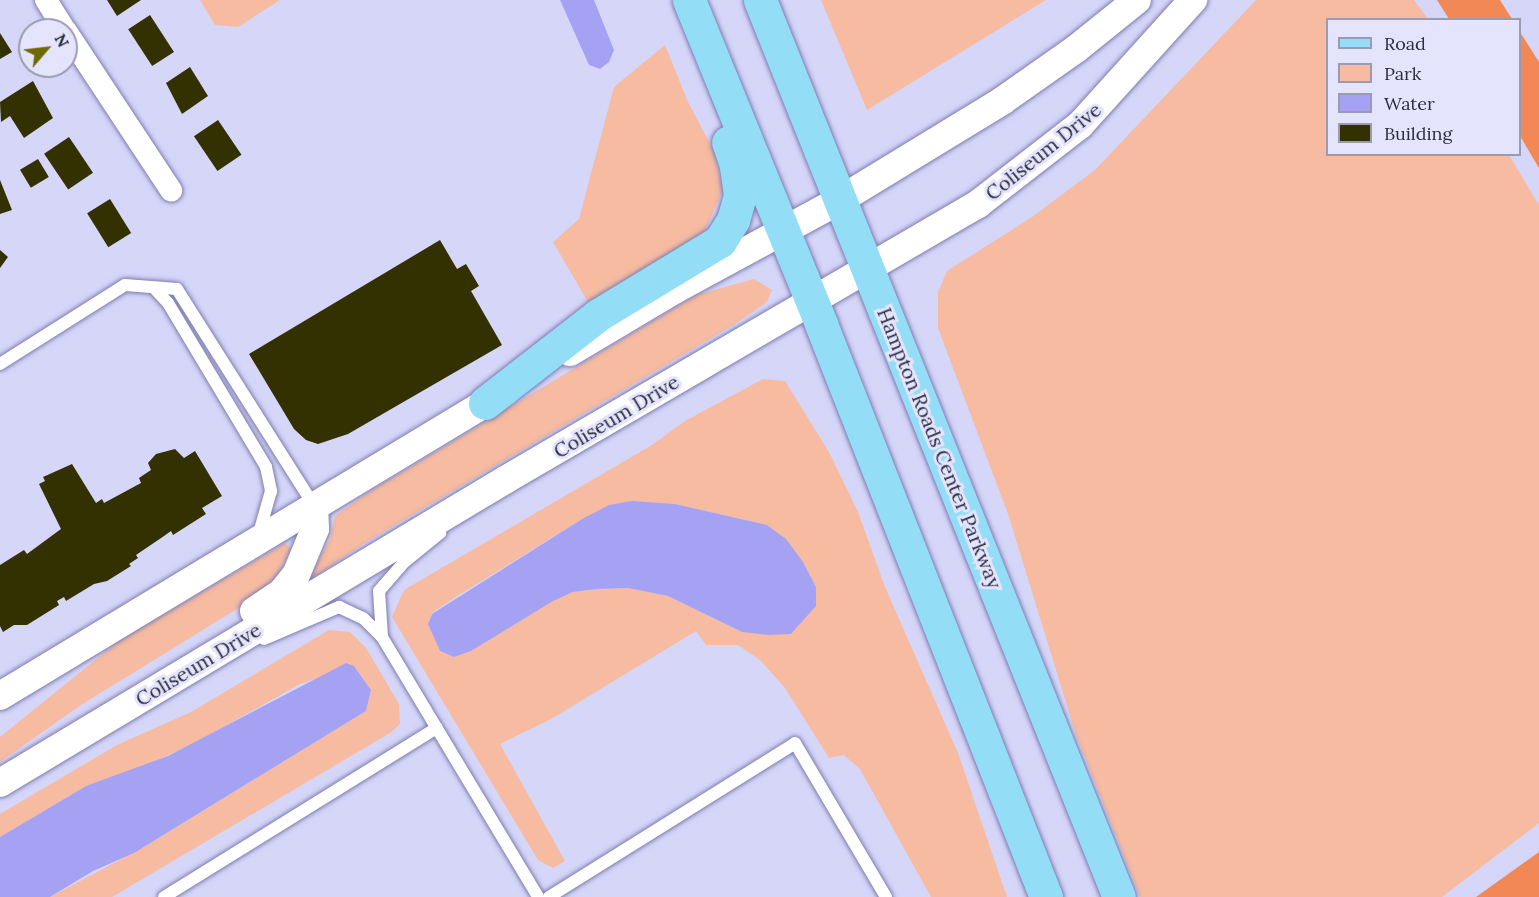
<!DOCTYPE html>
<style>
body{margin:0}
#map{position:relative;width:1539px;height:897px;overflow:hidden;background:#d6d6f9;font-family:Lora,serif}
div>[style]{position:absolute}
.green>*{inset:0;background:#f6bba1}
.forest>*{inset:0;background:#f28855}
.water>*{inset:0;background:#a6a2f3}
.building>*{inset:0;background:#333001;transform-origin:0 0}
.roads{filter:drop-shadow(0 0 2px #7e7cb1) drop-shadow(0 0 2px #7e7cb1)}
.service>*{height:12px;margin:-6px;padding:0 6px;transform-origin:6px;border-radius:6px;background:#fff}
.minor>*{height:22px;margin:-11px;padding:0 11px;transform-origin:11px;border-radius:11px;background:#fff}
.tertiary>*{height:28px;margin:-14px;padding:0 14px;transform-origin:14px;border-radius:14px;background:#fff}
.primary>*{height:33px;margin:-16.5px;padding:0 16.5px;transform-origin:16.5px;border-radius:16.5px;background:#94ddf7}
span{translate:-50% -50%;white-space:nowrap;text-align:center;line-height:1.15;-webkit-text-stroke:6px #e4e4fc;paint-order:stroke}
.street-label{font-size:20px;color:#2b2b41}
.legend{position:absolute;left:1326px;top:18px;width:195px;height:138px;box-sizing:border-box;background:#e4e4fc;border:2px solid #9a9ab1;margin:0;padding:8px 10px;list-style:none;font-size:18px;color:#2b2b41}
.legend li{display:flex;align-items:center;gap:12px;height:30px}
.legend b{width:30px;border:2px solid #9a9ab1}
.north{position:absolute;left:18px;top:18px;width:60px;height:60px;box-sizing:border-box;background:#e4e4fc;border:2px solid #9a9ab1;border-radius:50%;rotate:62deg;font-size:16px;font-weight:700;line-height:24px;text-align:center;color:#2b2b41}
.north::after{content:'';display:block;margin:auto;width:21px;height:27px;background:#6f6903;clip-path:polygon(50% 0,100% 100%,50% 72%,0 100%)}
</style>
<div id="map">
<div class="green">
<div style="clip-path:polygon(200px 0,280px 0,238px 27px,215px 25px)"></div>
<div style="clip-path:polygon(821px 0,1046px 0,867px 110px)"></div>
<div style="clip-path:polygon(1256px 0,1414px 0,1428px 19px,1328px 20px,1328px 154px,1509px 155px,1539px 205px,1539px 823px,1442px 897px,1140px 897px,1076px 735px,1008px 514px,938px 328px,938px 292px,947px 271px,1032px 217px,1095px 170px)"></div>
<div style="clip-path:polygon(665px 45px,688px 102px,714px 151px,723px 190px,705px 231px,648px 273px,588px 302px,553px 242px,579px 219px,614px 87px)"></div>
<div style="clip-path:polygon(754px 279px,772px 290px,767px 302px,735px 324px,363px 544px,307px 582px,330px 539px,335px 516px,369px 492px,696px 295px)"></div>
<div style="clip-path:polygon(evenodd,763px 379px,785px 381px,829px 452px,858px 512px,885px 587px,958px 753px,1007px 897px,931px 897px,860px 769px,844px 755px,829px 758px,785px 688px,760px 660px,738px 645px,706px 645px,696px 631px,553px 718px,500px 744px,565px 861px,553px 868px,538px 860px,392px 617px,404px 590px,652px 445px,685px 421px,763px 379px,675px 504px,767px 525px,803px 562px,816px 587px,816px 606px,742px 632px,668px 596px,628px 588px,597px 589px,573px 592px,552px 601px,471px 651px,454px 657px,440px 651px,428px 624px,432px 613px,459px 595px,582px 519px,675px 504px)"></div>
<div style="clip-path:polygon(285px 543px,291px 549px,271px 588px,81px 705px,0 762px,0 737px,120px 640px)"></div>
<div style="clip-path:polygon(329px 630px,350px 632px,366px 648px,399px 704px,400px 724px,390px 733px,112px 897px,50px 897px,144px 847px,366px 711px,371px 690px,354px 666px,300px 684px,191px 745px,135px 770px,86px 786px,0 837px,0 814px,117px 745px,191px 712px)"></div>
</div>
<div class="forest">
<div style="clip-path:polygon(1437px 0,1500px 0,1512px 19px,1449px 19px)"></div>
<div style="clip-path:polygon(1520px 32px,1539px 62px,1539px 168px,1520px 136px)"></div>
<div style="clip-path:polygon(1539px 852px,1539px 897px,1476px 897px)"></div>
</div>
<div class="water">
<div style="clip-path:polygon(560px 0,594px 0,614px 50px,609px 62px,600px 69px,589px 65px)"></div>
<div style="clip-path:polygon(632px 501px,675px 504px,767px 525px,786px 539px,803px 562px,816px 587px,816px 606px,791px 634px,768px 635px,742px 632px,668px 596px,628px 588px,597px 589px,573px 592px,553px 601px,471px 651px,454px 657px,440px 651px,428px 624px,432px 614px,582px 519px,609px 505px)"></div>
<div style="clip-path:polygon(346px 663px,354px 666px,371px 690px,366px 711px,134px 853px,93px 871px,50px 897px,0 897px,0 837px,86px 786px,168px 756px)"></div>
</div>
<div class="building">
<div style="clip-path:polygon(107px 0,141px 0,117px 16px)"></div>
<div style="left:150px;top:15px;width:44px;height:26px;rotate:57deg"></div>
<div style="clip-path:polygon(0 33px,12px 52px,0 59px)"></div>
<div style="clip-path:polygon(190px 67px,208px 96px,182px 114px,166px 83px)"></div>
<div style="clip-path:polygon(33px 81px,53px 118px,24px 138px,10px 116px,1px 122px,0 102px)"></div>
<div style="left:218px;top:120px;width:42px;height:29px;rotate:56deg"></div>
<div style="left:69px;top:137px;width:43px;height:30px;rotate:56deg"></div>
<div style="left:38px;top:159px;width:21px;height:21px;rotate:59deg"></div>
<div style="clip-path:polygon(0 180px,12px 210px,0 214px)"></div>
<div style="left:110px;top:199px;width:40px;height:27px;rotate:58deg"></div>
<div style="clip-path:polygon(440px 240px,457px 269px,466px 264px,479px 286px,471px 291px,502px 345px,348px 434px,318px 444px,306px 440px,294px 429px,249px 354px)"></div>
<div style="clip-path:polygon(0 250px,8px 257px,0 268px)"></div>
<div style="clip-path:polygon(175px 449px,184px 458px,195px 451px,222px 496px,202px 508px,206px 514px,173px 535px,171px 531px,164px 536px,136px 555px,138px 558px,129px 564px,131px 566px,107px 581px,94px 584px,66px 601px,64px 597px,57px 601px,59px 605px,27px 625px,14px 625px,3px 632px,0 626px,0 565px,24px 550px,27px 554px,61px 529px,39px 484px,45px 481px,43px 477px,72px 464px,96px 503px,102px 499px,104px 503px,141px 483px,139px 478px,151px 470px,148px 463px,156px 454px)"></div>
</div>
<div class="roads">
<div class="service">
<div style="left:154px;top:288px;width:21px;rotate:47deg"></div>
<div style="left:168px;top:303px;width:191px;rotate:59.1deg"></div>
<div style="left:266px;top:467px;width:25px;rotate:78deg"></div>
<div style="left:271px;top:491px;width:44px;rotate:105.9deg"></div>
<div style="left:0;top:364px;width:148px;rotate:-32.3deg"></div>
<div style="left:125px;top:285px;width:52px;rotate:4.4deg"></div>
<div style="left:177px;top:289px;width:257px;rotate:57.7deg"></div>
<div style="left:382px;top:637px;width:46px;rotate:-93.7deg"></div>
<div style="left:379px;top:591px;width:37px;rotate:-49deg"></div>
<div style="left:403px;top:563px;width:48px;rotate:-39deg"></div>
<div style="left:264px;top:639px;width:82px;rotate:-23.1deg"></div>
<div style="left:339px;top:607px;width:26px;rotate:25deg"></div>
<div style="left:363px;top:618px;width:27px;rotate:45deg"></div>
<div style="left:382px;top:637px;width:303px;rotate:59deg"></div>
<div style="left:164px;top:897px;width:321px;rotate:-31.8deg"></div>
<div style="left:549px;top:897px;width:290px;rotate:-32deg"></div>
<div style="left:795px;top:743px;width:179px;rotate:59.4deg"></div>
</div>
<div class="minor">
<div style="left:46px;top:0;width:36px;rotate:58deg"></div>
<div style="left:66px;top:31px;width:191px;rotate:56.6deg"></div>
</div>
<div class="tertiary">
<div style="left:570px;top:352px;width:123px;rotate:-30.7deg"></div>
<div style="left:676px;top:289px;width:187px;rotate:-28.5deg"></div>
<div style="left:840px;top:200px;width:190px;rotate:-31.4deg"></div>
<div style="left:1002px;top:101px;width:90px;rotate:-35.1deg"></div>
<div style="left:1076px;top:49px;width:78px;rotate:-38.8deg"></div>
<div style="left:254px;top:611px;width:34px;rotate:-34deg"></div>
<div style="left:282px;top:592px;width:22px;rotate:-51deg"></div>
<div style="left:296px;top:575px;width:50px;rotate:-67.6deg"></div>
<div style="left:315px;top:529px;width:23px;rotate:-92deg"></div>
<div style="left:0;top:696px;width:589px;rotate:-31.1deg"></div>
<div style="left:0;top:783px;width:589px;rotate:-30.96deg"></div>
<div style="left:505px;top:480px;width:548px;rotate:-30.26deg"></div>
<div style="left:978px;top:204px;width:129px;rotate:-37.8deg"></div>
<div style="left:1080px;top:125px;width:169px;rotate:-47.9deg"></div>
</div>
<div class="primary">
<div style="left:689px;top:0;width:350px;rotate:67.8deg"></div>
<div style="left:821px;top:324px;width:616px;rotate:68.56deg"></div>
<div style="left:760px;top:0;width:966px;rotate:68.19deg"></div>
<div style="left:485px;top:403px;width:143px;rotate:-37.9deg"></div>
<div style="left:598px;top:315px;width:143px;rotate:-31.2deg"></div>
<div style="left:720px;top:241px;width:25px;rotate:-58deg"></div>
<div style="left:733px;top:220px;width:26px;rotate:-74deg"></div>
<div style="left:740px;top:195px;width:30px;rotate:-98deg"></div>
<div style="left:736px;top:165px;width:24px;rotate:-109deg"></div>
</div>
</div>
<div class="street-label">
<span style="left:1043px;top:151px;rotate:-39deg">Coliseum Drive</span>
<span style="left:616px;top:416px;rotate:-31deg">Coliseum Drive</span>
<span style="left:940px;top:448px;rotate:68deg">Hampton Roads Center Parkway</span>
<span style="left:198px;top:664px;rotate:-31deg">Coliseum Drive</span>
</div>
<ul class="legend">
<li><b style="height:8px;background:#94ddf7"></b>Road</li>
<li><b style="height:16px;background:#f6bba1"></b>Park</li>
<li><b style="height:16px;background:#a6a2f3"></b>Water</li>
<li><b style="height:16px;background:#333001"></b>Building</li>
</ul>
<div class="north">N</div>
</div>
